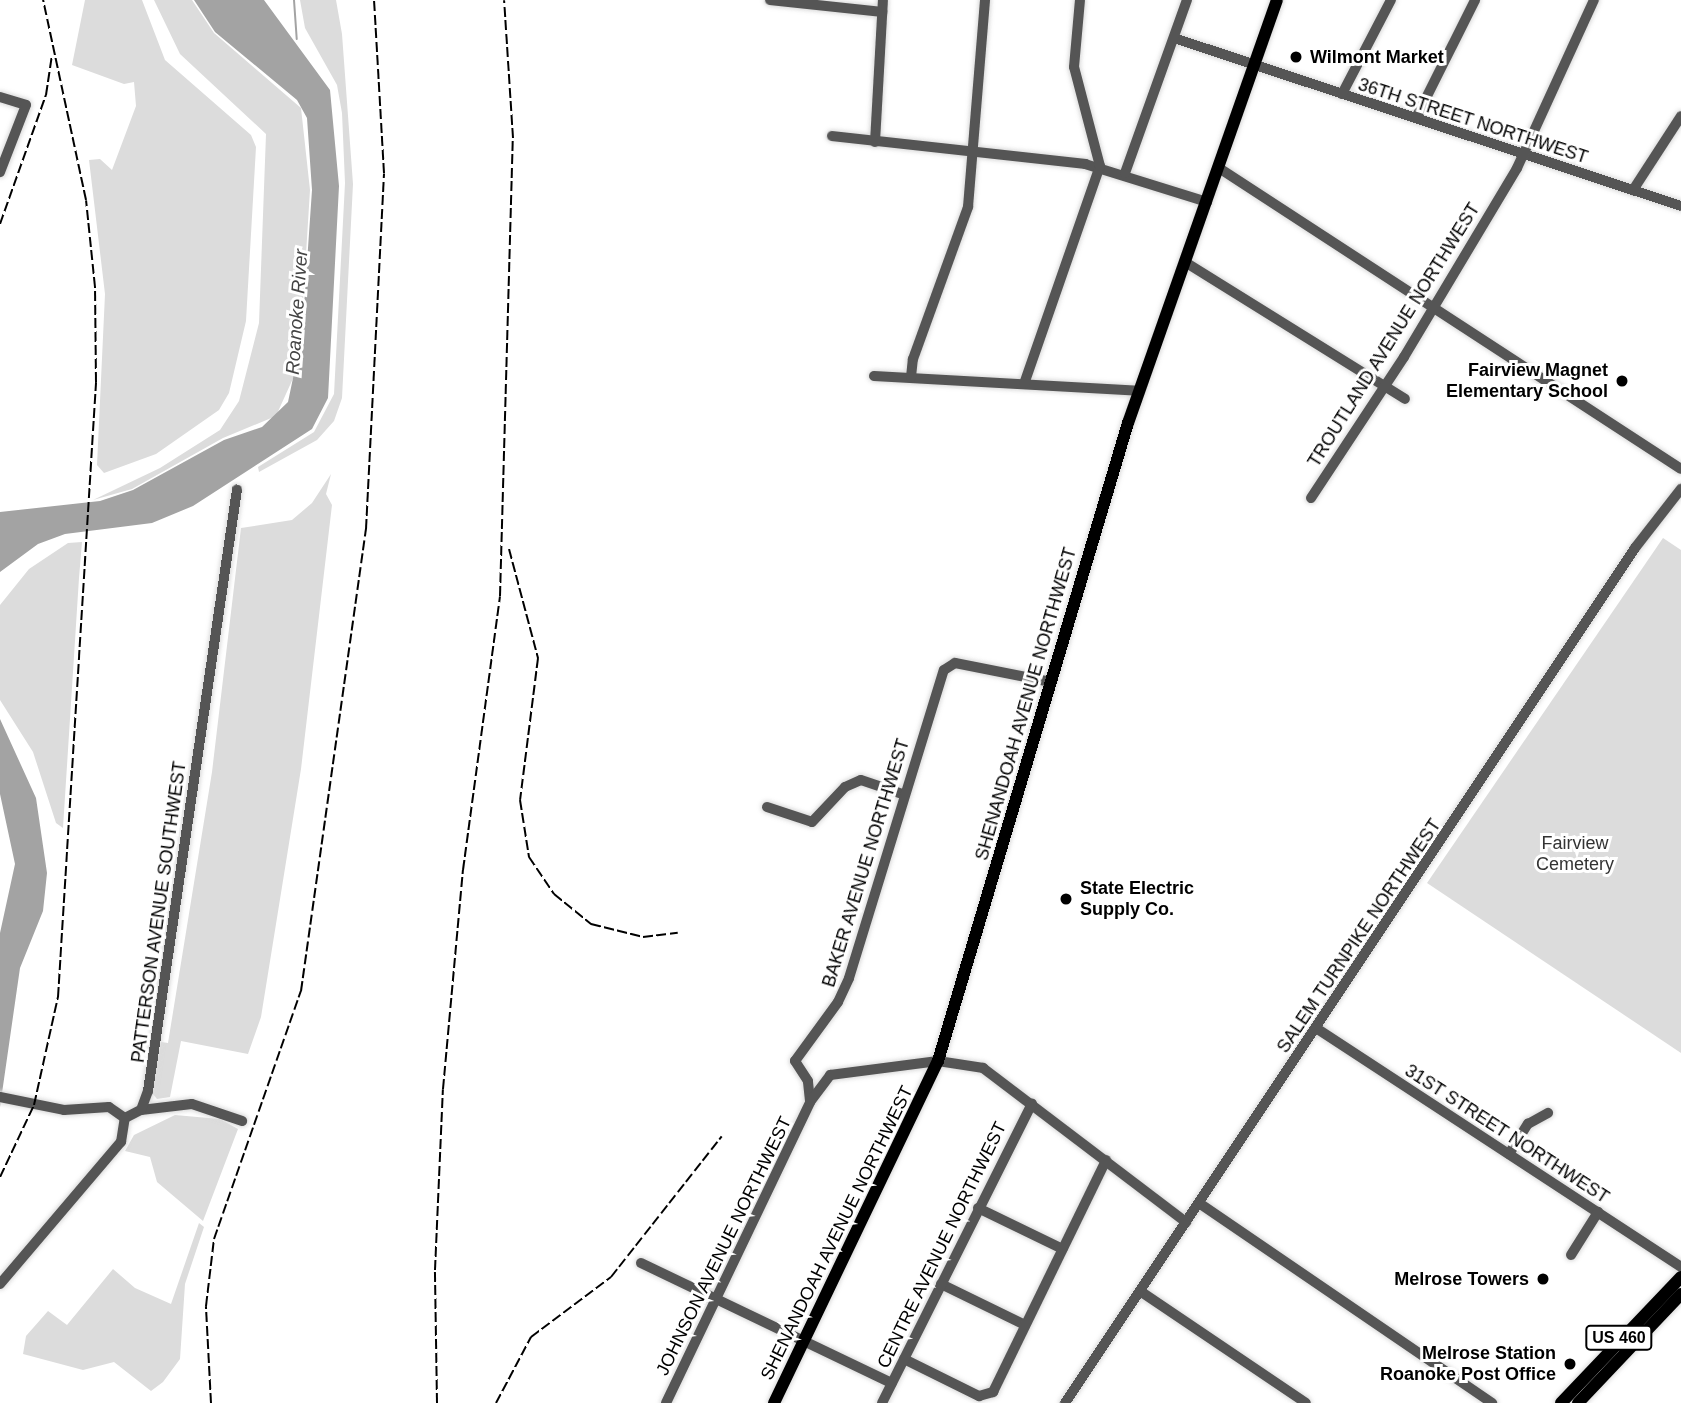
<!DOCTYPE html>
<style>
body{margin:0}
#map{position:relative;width:1681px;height:1403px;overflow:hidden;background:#fff;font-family:Helvetica,sans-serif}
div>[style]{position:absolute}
.green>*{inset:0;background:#dcdcdc}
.water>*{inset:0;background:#a3a3a3}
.stream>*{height:2px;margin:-1px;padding:0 1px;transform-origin:1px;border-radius:1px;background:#a3a3a3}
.roads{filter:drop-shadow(0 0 2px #dbdbdb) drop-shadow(0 0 2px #dbdbdb)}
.minor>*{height:10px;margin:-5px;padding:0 5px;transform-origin:5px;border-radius:5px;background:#555}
.major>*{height:12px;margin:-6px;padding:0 6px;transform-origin:6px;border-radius:6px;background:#000}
.rail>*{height:2px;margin-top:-1px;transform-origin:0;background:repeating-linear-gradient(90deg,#000 0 10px,transparent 0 13.5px)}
.dots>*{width:19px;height:19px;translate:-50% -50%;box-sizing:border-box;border:4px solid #fff;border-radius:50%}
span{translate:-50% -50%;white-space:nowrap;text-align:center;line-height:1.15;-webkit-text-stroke:6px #fff;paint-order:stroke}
.shield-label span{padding:2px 5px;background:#fff;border:2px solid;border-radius:5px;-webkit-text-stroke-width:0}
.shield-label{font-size:16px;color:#000;font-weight:700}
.poi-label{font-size:18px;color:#000;font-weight:700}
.left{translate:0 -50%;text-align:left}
.right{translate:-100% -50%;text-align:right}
.street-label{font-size:18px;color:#000}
.park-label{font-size:18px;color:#333}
.water-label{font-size:19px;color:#444;font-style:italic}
</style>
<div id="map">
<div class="green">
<div style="clip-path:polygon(85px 0,142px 0,165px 60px,251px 135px,256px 147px,246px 321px,229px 393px,219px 410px,156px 454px,104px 473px,97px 465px,105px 294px,89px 160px,100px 159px,112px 170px,136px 106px,134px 82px,124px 84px,72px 65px)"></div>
<div style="clip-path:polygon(154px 0,192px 0,214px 33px,301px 108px,310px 190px,301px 335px,295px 374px,276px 416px,223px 438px,132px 489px,93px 500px,160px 468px,220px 430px,239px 401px,259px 323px,266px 134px,180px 54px)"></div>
<div style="clip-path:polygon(300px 0,336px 0,342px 34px,353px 184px,342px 398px,334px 421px,317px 440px,259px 472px,258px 467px,314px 432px,334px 394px,345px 183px,342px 113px,337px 85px,305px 28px)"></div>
<div style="clip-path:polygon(331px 474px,326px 494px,332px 505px,301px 769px,261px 1017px,248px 1054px,181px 1041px,170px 1097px,157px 1099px,152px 1093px,161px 1042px,168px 1043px,212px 772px,241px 528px,292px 520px,312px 503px)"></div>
<div style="clip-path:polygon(1663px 538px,1681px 550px,1681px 1053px,1427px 883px)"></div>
<div style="clip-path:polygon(82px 542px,79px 578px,63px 828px,56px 823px,33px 752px,0 700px,0 605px,29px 569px,68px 543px)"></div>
<div style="clip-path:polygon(175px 1115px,220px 1119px,238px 1129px,203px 1221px,157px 1182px,150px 1157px,125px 1151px,134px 1135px)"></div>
<div style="clip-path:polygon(199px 1223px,204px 1227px,185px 1284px,180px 1359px,163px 1382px,151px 1391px,114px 1362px,83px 1370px,23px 1354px,26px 1336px,48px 1311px,67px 1325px,113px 1269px,135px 1288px,171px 1304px)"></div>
</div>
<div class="water">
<div style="clip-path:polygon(194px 0,264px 0,330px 90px,339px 186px,328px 398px,312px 429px,193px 506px,152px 523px,65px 534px,38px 544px,0 572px,0 512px,100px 501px,133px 490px,224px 440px,262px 427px,288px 402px,302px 335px,312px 190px,307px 118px,297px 100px,215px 32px)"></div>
<div style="clip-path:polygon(0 719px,36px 798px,47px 873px,43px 911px,20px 968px,0 1107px,0 933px,15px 864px,0 794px)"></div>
</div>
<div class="stream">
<div style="left:294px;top:0;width:39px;rotate:86deg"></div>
</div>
<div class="roads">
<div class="minor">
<div style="left:770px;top:0;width:113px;rotate:6.1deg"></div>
<div style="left:1174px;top:38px;width:534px;rotate:18.33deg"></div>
<div style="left:1342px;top:94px;width:106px;rotate:-62.5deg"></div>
<div style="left:0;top:97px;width:27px;rotate:17deg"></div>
<div style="left:26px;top:105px;width:72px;rotate:111.2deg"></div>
<div style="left:1416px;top:118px;width:132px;rotate:-63.4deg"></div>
<div style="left:832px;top:136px;width:255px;rotate:6.3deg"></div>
<div style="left:1085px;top:164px;width:128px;rotate:17.3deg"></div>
<div style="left:875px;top:142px;width:142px;rotate:-86.8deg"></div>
<div style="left:1219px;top:168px;width:551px;rotate:33.08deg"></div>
<div style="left:1125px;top:173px;width:184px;rotate:-70.3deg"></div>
<div style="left:1633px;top:190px;width:88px;rotate:-57deg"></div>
<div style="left:1185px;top:262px;width:259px;rotate:31.9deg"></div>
<div style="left:874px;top:376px;width:265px;rotate:3.2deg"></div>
<div style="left:911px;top:377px;width:18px;rotate:-84deg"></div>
<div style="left:913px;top:359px;width:162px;rotate:-70.1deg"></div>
<div style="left:968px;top:207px;width:208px;rotate:-85.3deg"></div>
<div style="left:1024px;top:384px;width:231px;rotate:-70.8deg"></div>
<div style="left:1100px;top:166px;width:102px;rotate:-104.7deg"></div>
<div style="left:1074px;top:67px;width:67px;rotate:-84.9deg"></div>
<div style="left:1311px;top:498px;width:169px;rotate:-56.6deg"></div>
<div style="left:1404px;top:357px;width:220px;rotate:-59.1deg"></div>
<div style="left:1517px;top:168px;width:185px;rotate:-65.4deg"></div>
<div style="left:767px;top:807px;width:47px;rotate:18.4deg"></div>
<div style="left:812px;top:822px;width:48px;rotate:-46.7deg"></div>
<div style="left:845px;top:787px;width:17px;rotate:-24deg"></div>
<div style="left:861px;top:780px;width:46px;rotate:18.8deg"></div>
<div style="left:1316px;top:1028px;width:436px;rotate:33.2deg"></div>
<div style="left:0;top:1097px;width:65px;rotate:11.5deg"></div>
<div style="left:64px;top:1110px;width:45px;rotate:-3.8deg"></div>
<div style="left:109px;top:1107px;width:19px;rotate:35deg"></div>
<div style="left:810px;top:1101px;width:20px;rotate:-96deg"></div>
<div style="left:808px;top:1081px;width:24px;rotate:-123deg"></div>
<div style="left:795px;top:1061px;width:73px;rotate:-53.9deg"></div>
<div style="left:838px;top:1002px;width:26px;rotate:-65deg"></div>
<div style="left:849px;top:978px;width:322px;rotate:-72.9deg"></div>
<div style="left:944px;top:670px;width:13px;rotate:-32deg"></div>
<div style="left:955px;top:663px;width:98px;rotate:11.2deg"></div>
<div style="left:141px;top:1110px;width:51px;rotate:-6.7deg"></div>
<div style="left:192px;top:1104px;width:53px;rotate:18.8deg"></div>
<div style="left:125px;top:1118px;width:18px;rotate:-27deg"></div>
<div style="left:141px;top:1110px;width:20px;rotate:-70deg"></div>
<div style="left:148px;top:1091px;width:608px;rotate:-81.58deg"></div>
<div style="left:1509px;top:1154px;width:36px;rotate:-58deg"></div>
<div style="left:1528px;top:1124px;width:23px;rotate:-29deg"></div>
<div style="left:1199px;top:1203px;width:355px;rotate:34.3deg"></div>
<div style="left:978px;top:1208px;width:94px;rotate:25.8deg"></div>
<div style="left:1571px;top:1255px;width:51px;rotate:-57.9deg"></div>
<div style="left:641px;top:1263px;width:278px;rotate:25.6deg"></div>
<div style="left:0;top:1284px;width:187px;rotate:-49.6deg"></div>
<div style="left:121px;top:1142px;width:24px;rotate:-81deg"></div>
<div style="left:941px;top:1284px;width:93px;rotate:26deg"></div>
<div style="left:1140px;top:1291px;width:200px;rotate:34deg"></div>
<div style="left:904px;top:1359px;width:84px;rotate:26.3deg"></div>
<div style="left:979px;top:1396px;width:15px;rotate:-16deg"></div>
<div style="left:993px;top:1392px;width:258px;rotate:-64deg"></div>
<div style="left:666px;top:1403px;width:334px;rotate:-64.4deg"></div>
<div style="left:810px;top:1102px;width:34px;rotate:-53deg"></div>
<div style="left:830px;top:1075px;width:109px;rotate:-7.4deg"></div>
<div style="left:938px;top:1061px;width:46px;rotate:8.8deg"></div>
<div style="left:983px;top:1068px;width:255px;rotate:37.2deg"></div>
<div style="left:882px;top:1403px;width:335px;rotate:-63.4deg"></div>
<div style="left:1065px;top:1403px;width:1028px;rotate:-56.31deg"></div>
<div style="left:1635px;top:548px;width:75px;rotate:-52.1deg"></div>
</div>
<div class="major">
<div style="left:774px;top:1403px;width:379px;rotate:-64.4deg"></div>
<div style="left:938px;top:1061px;width:666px;rotate:-73.42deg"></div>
<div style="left:1128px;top:423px;width:448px;rotate:-70.6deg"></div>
<div style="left:1561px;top:1403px;width:174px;rotate:-46.4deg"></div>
<div style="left:1578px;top:1403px;width:150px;rotate:-46.6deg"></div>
</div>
</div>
<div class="rail">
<div style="left:0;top:224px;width:137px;rotate:-70.4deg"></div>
<div style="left:46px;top:95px;width:40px;rotate:-81.5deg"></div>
<div style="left:509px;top:549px;width:113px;rotate:75.1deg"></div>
<div style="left:538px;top:658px;width:143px;rotate:97.2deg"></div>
<div style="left:520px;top:800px;width:58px;rotate:81deg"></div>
<div style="left:529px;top:857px;width:45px;rotate:56deg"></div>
<div style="left:554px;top:894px;width:48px;rotate:39deg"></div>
<div style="left:591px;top:924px;width:54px;rotate:14deg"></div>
<div style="left:643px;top:937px;width:35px;rotate:-7deg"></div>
<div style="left:0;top:1177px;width:80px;rotate:-64.7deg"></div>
<div style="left:34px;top:1105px;width:111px;rotate:-77.5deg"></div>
<div style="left:58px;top:997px;width:616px;rotate:-86.46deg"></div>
<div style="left:96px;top:382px;width:95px;rotate:-90.6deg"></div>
<div style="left:95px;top:287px;width:87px;rotate:-95.9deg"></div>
<div style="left:86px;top:200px;width:205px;rotate:-102.1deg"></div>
<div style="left:211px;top:1403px;width:97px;rotate:-93deg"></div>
<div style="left:206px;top:1306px;width:67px;rotate:-83.2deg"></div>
<div style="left:214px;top:1239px;width:263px;rotate:-70.7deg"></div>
<div style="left:301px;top:991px;width:467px;rotate:-82deg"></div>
<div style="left:366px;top:529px;width:356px;rotate:-87.1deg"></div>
<div style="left:384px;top:173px;width:173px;rotate:-93.3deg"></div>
<div style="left:437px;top:1403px;width:133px;rotate:-90.9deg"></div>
<div style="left:435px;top:1270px;width:181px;rotate:-87.5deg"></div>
<div style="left:443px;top:1089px;width:220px;rotate:-84.8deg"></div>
<div style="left:463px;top:870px;width:276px;rotate:-82.3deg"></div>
<div style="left:500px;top:596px;width:458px;rotate:-88.4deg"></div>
<div style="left:513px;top:138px;width:138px;rotate:-93.7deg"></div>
<div style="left:496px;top:1403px;width:75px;rotate:-62.1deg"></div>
<div style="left:531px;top:1337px;width:100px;rotate:-36.9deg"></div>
<div style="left:611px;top:1277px;width:179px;rotate:-51.8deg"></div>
</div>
<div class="dots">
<div style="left:1296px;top:57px;background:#000"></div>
<div style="left:1622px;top:381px;background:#000"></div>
<div style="left:1066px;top:899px;background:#000"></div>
<div style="left:1543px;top:1279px;background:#000"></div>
<div style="left:1570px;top:1364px;background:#000"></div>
</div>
<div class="shield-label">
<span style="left:1619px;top:1338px">US 460</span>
</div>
<div class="poi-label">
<span class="left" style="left:1310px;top:57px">Wilmont Market</span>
<span class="right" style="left:1608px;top:381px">Fairview Magnet<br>Elementary School</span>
<span class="left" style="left:1080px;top:899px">State Electric<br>Supply Co.</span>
<span class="right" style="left:1529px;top:1279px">Melrose Towers</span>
<span class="right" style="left:1556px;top:1364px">Melrose Station<br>Roanoke Post Office</span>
</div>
<div class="street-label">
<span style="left:1473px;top:121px;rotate:18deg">36TH STREET NORTHWEST</span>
<span style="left:1394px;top:335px;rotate:-58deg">TROUTLAND AVENUE NORTHWEST</span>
<span style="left:1026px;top:704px;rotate:-74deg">SHENANDOAH AVENUE NORTHWEST</span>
<span style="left:866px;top:863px;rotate:-73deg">BAKER AVENUE NORTHWEST</span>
<span style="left:159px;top:912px;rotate:-82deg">PATTERSON AVENUE SOUTHWEST</span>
<span style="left:1359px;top:936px;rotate:-56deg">SALEM TURNPIKE NORTHWEST</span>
<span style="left:1507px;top:1134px;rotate:33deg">31ST STREET NORTHWEST</span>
<span style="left:837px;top:1233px;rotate:-64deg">SHENANDOAH AVENUE NORTHWEST</span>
<span style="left:942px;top:1245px;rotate:-64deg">CENTRE AVENUE NORTHWEST</span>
<span style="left:724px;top:1246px;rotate:-64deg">JOHNSON AVENUE NORTHWEST</span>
</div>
<div class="park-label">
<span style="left:1575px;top:854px">Fairview<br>Cemetery</span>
</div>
<div class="water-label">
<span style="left:297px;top:312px;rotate:-86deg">Roanoke River</span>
</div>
</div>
